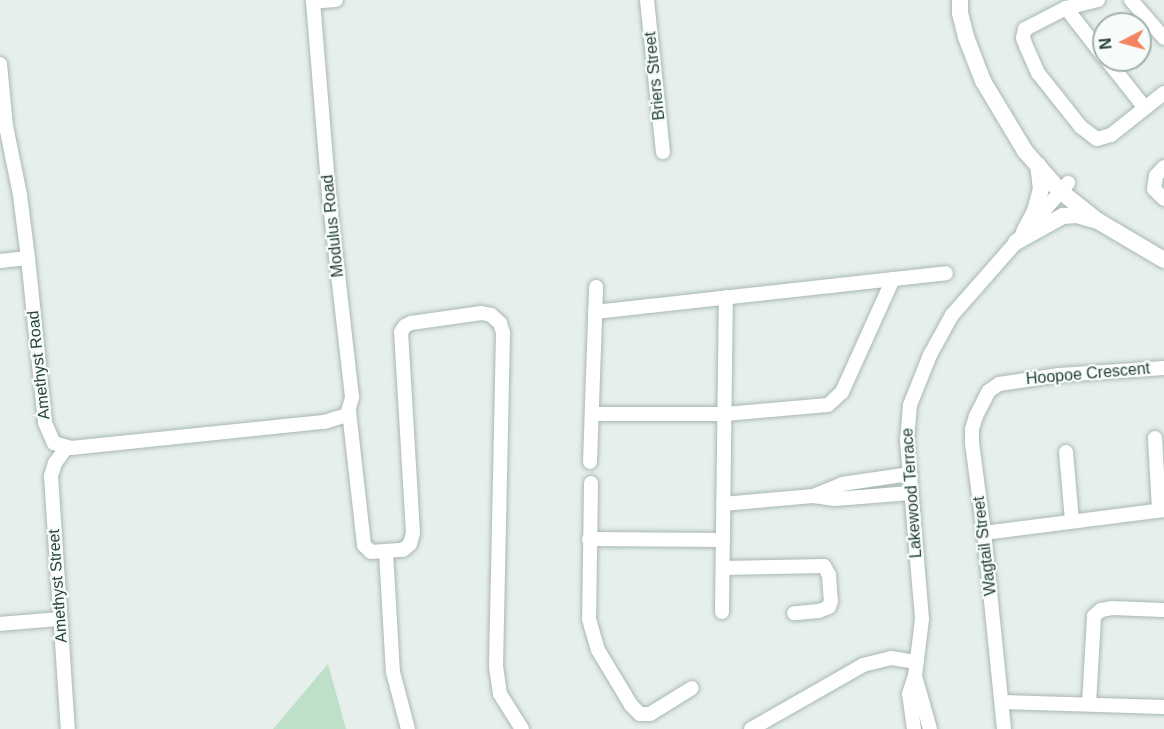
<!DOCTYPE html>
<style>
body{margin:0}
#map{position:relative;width:1164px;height:729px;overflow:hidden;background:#e6efeb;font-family:Helvetica,sans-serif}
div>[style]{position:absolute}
.green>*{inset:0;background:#bfe0c8}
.roads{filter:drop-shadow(0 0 2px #a8b8b2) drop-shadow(0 0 2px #a8b8b2)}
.minor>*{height:14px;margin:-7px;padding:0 7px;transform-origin:7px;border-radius:7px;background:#fff}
.tertiary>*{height:16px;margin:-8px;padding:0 8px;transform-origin:8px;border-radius:8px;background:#fff}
span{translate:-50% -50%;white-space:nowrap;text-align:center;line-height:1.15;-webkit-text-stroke:4.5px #f7fbf9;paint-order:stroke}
.street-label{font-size:16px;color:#24423a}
.north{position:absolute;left:1092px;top:12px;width:60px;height:60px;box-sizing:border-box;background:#f7fbf9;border:2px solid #a3b1ad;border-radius:50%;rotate:264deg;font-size:16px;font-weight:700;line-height:24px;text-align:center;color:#24423a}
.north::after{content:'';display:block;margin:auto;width:21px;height:27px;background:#f4845f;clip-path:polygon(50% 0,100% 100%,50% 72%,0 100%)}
</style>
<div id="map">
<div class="green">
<div style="clip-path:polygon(328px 664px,346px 729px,273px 729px)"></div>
</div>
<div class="roads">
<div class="minor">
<div style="left:647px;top:0;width:153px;rotate:84deg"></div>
<div style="left:1098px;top:0;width:33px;rotate:166deg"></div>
<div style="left:1066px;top:8px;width:46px;rotate:152.9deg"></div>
<div style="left:1025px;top:29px;width:9px;rotate:103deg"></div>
<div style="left:1023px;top:38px;width:9px;rotate:69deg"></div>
<div style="left:1026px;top:46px;width:30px;rotate:66deg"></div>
<div style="left:1038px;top:73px;width:69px;rotate:51.5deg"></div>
<div style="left:1081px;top:127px;width:20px;rotate:37deg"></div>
<div style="left:1097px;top:139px;width:15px;rotate:-16deg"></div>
<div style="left:1111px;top:135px;width:68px;rotate:-38.4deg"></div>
<div style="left:1131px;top:0;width:50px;rotate:49deg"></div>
<div style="left:313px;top:2px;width:23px;rotate:-5deg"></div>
<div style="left:1066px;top:8px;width:62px;rotate:52.2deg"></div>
<div style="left:1107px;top:60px;width:61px;rotate:51.6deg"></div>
<div style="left:0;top:64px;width:62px;rotate:84.5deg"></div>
<div style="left:6px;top:126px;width:70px;rotate:78.5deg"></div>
<div style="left:20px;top:195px;width:64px;rotate:82.8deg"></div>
<div style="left:28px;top:258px;width:166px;rotate:84.1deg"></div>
<div style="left:45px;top:423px;width:22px;rotate:66deg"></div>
<div style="left:54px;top:443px;width:18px;rotate:16deg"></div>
<div style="left:71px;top:448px;width:254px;rotate:-5.9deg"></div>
<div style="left:324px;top:422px;width:24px;rotate:-17deg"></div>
<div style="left:347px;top:415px;width:19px;rotate:-74deg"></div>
<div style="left:352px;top:397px;width:202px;rotate:-96.5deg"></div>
<div style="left:329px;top:196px;width:197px;rotate:-94.7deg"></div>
<div style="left:1164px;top:167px;width:12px;rotate:132deg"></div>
<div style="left:1156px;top:176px;width:13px;rotate:99deg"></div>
<div style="left:1154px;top:189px;width:14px;rotate:45deg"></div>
<div style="left:0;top:261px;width:28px;rotate:-6deg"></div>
<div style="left:595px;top:312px;width:353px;rotate:-6.3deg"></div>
<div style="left:349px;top:411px;width:135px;rotate:83.6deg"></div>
<div style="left:364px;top:545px;width:10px;rotate:45deg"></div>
<div style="left:371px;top:552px;width:32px;rotate:-4deg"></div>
<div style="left:403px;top:550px;width:9px;rotate:-41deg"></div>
<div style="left:410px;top:544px;width:11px;rotate:-75deg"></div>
<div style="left:413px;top:533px;width:201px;rotate:-93.4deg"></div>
<div style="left:401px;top:332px;width:7px;rotate:-56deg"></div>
<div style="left:405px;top:326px;width:7px;rotate:-27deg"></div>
<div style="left:411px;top:323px;width:71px;rotate:-8.1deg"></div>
<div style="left:481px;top:313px;width:10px;rotate:11deg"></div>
<div style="left:491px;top:315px;width:12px;rotate:42deg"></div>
<div style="left:500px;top:323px;width:10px;rotate:73deg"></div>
<div style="left:503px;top:333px;width:333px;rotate:91.2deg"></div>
<div style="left:496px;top:666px;width:28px;rotate:82deg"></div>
<div style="left:500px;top:694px;width:41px;rotate:57.8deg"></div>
<div style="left:592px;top:414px;width:133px"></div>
<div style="left:725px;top:414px;width:103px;rotate:-5deg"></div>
<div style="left:828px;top:405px;width:19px;rotate:-43deg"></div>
<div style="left:842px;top:392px;width:124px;rotate:-65.7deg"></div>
<div style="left:1155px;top:438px;width:71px;rotate:86.8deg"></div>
<div style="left:66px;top:448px;width:19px;rotate:126deg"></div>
<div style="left:55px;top:463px;width:14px;rotate:107deg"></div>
<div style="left:51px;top:476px;width:254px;rotate:86.2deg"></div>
<div style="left:1066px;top:452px;width:68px;rotate:85deg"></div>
<div style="left:590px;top:462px;width:175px;rotate:-88deg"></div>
<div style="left:591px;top:483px;width:136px;rotate:90.8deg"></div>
<div style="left:589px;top:619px;width:32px;rotate:74deg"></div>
<div style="left:598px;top:650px;width:64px;rotate:59deg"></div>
<div style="left:631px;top:705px;width:13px;rotate:45deg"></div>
<div style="left:640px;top:714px;width:10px"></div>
<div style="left:650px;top:714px;width:49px;rotate:-31.8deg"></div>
<div style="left:813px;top:496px;width:31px;rotate:-22deg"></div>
<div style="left:842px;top:484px;width:69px;rotate:-8.4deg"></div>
<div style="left:723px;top:504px;width:90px;rotate:-5.1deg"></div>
<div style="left:813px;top:496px;width:22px;rotate:8deg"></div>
<div style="left:835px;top:499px;width:76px;rotate:-4.5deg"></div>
<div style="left:984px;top:533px;width:181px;rotate:-7.3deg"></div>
<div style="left:589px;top:539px;width:134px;rotate:0.4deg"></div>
<div style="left:386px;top:552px;width:120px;rotate:86.7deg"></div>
<div style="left:393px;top:672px;width:59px;rotate:75.3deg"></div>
<div style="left:723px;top:568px;width:101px;rotate:-1.1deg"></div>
<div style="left:824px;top:566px;width:10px;rotate:61deg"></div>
<div style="left:829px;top:575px;width:26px;rotate:86deg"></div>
<div style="left:831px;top:601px;width:6px;rotate:108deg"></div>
<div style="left:829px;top:607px;width:11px;rotate:158deg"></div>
<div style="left:819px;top:611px;width:25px;rotate:175deg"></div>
<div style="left:722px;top:612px;width:315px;rotate:-89.3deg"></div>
<div style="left:0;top:624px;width:60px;rotate:-4.8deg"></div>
<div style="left:915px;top:676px;width:55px;rotate:74.2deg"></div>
<div style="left:1002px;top:702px;width:162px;rotate:1.8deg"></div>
<div style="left:1089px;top:704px;width:88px;rotate:-86.7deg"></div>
<div style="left:1094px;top:616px;width:9px;rotate:-41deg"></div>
<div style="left:1101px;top:610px;width:11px;rotate:-10deg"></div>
<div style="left:1112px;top:608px;width:52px;rotate:2.2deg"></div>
<div style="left:751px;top:729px;width:129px;rotate:-29.7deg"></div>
<div style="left:863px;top:665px;width:29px;rotate:-14deg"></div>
<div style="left:891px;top:658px;width:26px;rotate:9deg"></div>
<div style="left:914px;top:729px;width:35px;rotate:-98deg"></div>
<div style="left:909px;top:694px;width:19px;rotate:-72deg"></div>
<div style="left:915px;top:676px;width:57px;rotate:-83deg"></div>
<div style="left:922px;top:619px;width:180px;rotate:-94.8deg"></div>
<div style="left:907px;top:440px;width:35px;rotate:-85deg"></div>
<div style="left:910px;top:405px;width:54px;rotate:-68.2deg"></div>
<div style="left:930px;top:355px;width:46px;rotate:-61.2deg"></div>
<div style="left:952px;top:315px;width:176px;rotate:-48.7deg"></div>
<div style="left:1004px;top:729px;width:197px;rotate:-95.8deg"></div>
<div style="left:984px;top:533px;width:91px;rotate:-97.6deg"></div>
<div style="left:972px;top:443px;width:14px;rotate:-90deg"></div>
<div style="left:972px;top:429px;width:14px;rotate:-73deg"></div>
<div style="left:976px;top:416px;width:28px;rotate:-63deg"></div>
<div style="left:989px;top:391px;width:12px;rotate:-35deg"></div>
<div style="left:999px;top:384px;width:61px;rotate:-8.5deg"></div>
<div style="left:1059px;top:375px;width:105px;rotate:-3.8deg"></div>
</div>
<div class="tertiary">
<div style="left:960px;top:0;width:13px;rotate:90deg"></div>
<div style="left:960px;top:13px;width:25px;rotate:76deg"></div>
<div style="left:966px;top:37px;width:47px;rotate:68.9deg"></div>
<div style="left:983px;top:81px;width:82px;rotate:59deg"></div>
<div style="left:1025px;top:151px;width:53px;rotate:48.8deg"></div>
<div style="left:1060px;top:191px;width:48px;rotate:38.3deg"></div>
<div style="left:1098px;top:221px;width:77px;rotate:30.6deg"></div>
<div style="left:1024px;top:232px;width:24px;rotate:-62deg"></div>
<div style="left:1035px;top:211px;width:23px;rotate:-75deg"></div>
<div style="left:1041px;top:189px;width:24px;rotate:-97deg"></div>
<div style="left:1016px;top:242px;width:54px;rotate:-29deg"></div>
<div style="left:1063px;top:216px;width:14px;rotate:-4deg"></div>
<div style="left:1077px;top:215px;width:18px;rotate:16deg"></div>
</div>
</div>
<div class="street-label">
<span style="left:655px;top:76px;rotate:-96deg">Briers Street</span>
<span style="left:333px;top:226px;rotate:-96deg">Modulus Road</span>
<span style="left:39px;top:365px;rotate:-96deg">Amethyst Road</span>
<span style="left:1088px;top:374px;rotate:-5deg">Hoopoe Crescent</span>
<span style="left:912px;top:493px;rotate:-94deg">Lakewood Terrace</span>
<span style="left:985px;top:546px;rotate:-97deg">Wagtail Street</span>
<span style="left:58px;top:586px;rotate:-94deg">Amethyst Street</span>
</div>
<div class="north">N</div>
</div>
